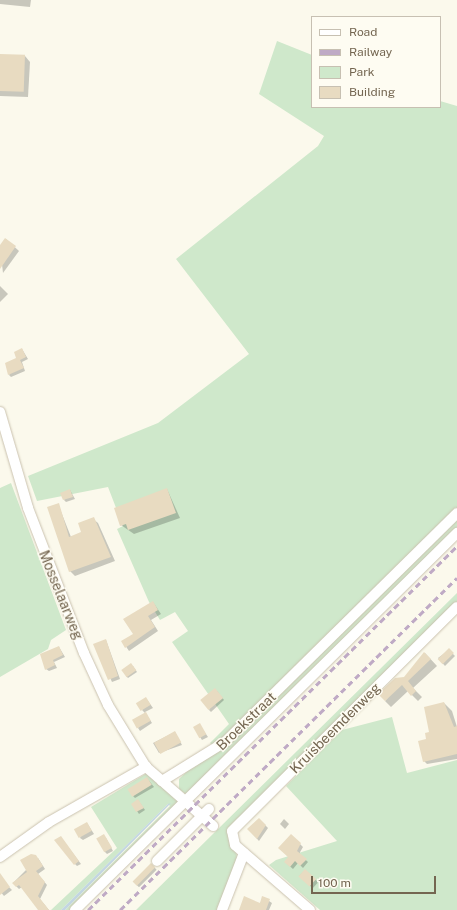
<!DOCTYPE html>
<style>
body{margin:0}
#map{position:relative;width:457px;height:910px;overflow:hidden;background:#fbf9ec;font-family:"Public Sans",sans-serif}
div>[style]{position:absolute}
.green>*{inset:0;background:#cfe8cb}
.water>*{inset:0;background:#c2d6e3}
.shadow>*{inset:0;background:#0003;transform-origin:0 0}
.building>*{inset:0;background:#e8dbc1;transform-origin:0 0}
.roads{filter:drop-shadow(0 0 1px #cac2af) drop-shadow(0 0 1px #cac2af)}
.minor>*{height:10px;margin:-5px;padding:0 5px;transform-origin:5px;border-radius:5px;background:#fff}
.rail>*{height:2.5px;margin-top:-1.25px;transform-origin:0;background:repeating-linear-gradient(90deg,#bfaac5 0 6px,transparent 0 10px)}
span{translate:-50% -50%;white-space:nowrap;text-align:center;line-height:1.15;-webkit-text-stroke:3px #fefcf2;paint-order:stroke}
.street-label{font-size:14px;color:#746651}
.legend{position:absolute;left:311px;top:16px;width:130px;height:92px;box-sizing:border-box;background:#fefcf2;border:1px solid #c7c0b2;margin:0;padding:5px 7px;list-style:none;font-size:12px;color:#746651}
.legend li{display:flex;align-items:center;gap:8px;height:20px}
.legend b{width:20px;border:1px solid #c7c0b2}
.scale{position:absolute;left:311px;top:876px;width:125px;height:18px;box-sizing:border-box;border:2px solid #746651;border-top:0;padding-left:5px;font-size:12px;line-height:14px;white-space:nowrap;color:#746651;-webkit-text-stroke:3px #fefcf2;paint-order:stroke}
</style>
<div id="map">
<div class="green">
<div style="clip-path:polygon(277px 41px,312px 55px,312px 107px,440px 107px,440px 101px,457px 106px,457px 510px,214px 747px,210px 743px,229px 724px,172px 642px,188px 631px,175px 612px,160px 620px,149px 602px,117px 529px,123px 526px,108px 487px,37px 501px,28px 476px,158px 423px,249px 354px,176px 259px,318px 146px,324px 136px,259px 94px)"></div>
<div style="clip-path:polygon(11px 483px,66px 630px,51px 640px,48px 649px,0 677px,0 488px)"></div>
<div style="clip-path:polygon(457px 515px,457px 539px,188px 796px,179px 789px,179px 779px)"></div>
<div style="clip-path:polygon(457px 593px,457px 603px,233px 826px,237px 858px,219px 910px,136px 910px)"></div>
<div style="clip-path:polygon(392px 717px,407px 773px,457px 760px,457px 910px,320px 910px,269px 865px,276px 860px,337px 841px,286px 786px,342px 730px)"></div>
<div style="clip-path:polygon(147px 773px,183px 802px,79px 910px,65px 910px,170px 806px,168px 804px,61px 910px,51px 910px,117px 848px,91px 807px)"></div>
</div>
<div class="water">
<div style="clip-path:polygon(171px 803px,65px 910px,61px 910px,168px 804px)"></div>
</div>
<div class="shadow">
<div style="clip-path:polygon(0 0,31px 0,30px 7px,0 4px)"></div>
<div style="clip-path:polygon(0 55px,25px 56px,30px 62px,28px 97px,0 96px)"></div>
<div style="clip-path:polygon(6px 239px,19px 251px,3px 273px,0 247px)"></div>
<div style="clip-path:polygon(0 286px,8px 294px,0 302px)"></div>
<div style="clip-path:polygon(22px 349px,28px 359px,22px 362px,25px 371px,11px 377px,9px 375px)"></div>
<div style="clip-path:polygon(167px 489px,180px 518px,134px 534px,121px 525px)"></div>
<div style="clip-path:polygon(70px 490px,75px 499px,66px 502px,64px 500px)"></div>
<div style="clip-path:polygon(58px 504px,71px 537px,82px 533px,93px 519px,98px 523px,115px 561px,75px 576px,70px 571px)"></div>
<div style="clip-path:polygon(153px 602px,161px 614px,151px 620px,158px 631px,129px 651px,123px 642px,134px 635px)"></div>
<div style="clip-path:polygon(106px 640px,120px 679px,112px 682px,95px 645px)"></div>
<div style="clip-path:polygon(59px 647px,65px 657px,54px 662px,57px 668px,49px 671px,46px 669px)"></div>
<div style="clip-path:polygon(449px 650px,455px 656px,445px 666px,438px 658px)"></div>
<div style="clip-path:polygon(425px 653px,437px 666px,413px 688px,422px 697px,418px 701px,408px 691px,391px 707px,385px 701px)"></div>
<div style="clip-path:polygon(133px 666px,137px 672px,128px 678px,126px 676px)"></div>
<div style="clip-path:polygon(217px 691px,224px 700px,211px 712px,209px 710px)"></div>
<div style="clip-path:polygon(148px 701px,153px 708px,145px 712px,152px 723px,140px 731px,138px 728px,145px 713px,142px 710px)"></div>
<div style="clip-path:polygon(444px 703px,452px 711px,457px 727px,457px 759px,427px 764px,424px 761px,427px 740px)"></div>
<div style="clip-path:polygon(199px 724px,208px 737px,202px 740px,200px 737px)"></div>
<div style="clip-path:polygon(175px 732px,182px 745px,159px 753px,153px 743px)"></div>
<div style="clip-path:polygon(147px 778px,154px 787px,135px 798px,133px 796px)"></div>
<div style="clip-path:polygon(138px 800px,145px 810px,139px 814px,137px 811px)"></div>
<div style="clip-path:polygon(259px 819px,268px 828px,259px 841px,248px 829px)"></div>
<div style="clip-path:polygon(284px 819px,289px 824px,285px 829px,280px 824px)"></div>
<div style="clip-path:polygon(87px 823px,94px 834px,83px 840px,80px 838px)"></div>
<div style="clip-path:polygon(291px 835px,303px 847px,299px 854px,308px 862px,303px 868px,298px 863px,293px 869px,285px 862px,289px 857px)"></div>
<div style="clip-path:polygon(106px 838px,113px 851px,107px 854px,105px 852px)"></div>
<div style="clip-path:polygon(63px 840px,81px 864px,77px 866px,75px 864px)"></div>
<div style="clip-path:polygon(38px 858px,45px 869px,38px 874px,47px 885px,40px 899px,49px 910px,39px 910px,22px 887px,19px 889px,13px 883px)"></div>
<div style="left:151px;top:864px;width:8px;height:25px;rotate:45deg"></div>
<div style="left:305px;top:870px;width:18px;height:8px;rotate:43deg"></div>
<div style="clip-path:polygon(0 878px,12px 890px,4px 896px,0 891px)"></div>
<div style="clip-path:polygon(263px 897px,272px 903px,269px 910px,240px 910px,259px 906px)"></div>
</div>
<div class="building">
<div style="left:0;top:54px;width:25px;height:37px;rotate:2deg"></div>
<div style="clip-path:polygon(5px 238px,16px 246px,0 269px,0 245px)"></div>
<div style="clip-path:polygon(22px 348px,26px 357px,20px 360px,24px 368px,8px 375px,5px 363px,16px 358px,14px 352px)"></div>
<div style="clip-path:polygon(167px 488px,176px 513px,128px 530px,126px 524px,120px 526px,114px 508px)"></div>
<div style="clip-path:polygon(70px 489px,73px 497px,63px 500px,60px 493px)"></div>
<div style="clip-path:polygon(59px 503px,69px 537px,81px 532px,78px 523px,94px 517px,111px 557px,69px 572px,47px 507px)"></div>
<div style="clip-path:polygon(153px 601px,158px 610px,148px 616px,155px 627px,125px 648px,121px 641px,133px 634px,123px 619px)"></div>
<div style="clip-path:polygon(106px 639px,118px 676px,108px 680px,93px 644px)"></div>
<div style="clip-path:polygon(59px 646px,63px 655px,53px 660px,55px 665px,45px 670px,40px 654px)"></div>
<div style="left:449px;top:648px;width:7px;height:16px;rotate:45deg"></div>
<div style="clip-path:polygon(424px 652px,431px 659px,408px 681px,416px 691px,411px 696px,402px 685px,385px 701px,378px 694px,395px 678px,404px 677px)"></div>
<div style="left:131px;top:663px;width:9px;height:12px;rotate:54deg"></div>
<div style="left:215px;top:688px;width:13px;height:19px;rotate:51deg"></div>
<div style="left:146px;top:697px;width:9px;height:12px;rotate:58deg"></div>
<div style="clip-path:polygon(444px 702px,454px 727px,457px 726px,457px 754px,423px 762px,418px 741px,426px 739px,425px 733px,429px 732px,424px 707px)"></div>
<div style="left:146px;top:712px;width:10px;height:16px;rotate:61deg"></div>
<div style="left:200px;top:723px;width:13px;height:8px;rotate:61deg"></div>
<div style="left:175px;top:731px;width:13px;height:24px;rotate:61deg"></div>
<div style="left:147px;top:777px;width:9px;height:23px;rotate:58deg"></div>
<div style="clip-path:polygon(138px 799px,144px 808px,136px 812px,131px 804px)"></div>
<div style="clip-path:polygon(259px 818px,266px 825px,257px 839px,247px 829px)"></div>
<div style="left:87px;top:822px;width:10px;height:15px;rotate:61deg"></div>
<div style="left:104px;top:834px;width:16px;height:9px;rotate:60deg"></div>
<div style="clip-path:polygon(291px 834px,301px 843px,297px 851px,307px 859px,300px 866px,295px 861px,290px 867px,284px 862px,288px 857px,278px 848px)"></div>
<div style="clip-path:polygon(61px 836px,79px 861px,74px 865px,54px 840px)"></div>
<div style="clip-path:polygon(31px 854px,36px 855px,43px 866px,36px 871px,45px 882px,38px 896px,49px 910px,38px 910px,19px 885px,16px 887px,12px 883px,27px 872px,20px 860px)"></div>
<div style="left:151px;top:863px;width:6px;height:26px;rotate:45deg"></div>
<div style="left:305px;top:869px;width:15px;height:10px;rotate:42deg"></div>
<div style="clip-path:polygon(0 873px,10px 887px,0 895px)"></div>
<div style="clip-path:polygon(244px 896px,260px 903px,262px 896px,270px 899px,266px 910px,239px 910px)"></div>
</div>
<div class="roads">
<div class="minor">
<div style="left:0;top:412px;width:100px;rotate:73.7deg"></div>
<div style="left:28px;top:508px;width:155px;rotate:68.9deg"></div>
<div style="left:84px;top:653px;width:57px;rotate:65.2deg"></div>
<div style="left:108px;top:705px;width:73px;rotate:58.5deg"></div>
<div style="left:146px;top:767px;width:21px;rotate:41deg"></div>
<div style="left:162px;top:781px;width:74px;rotate:-31.8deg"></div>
<div style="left:225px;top:742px;width:326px;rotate:-44.6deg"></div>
<div style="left:209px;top:809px;width:10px;rotate:135deg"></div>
<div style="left:202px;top:816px;width:15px;rotate:42deg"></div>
<div style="left:0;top:857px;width:60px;rotate:-35.5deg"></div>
<div style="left:49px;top:822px;width:112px;rotate:-29.6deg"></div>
<div style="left:157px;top:861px;width:64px;rotate:-45deg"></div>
<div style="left:202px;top:816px;width:53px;rotate:-138.8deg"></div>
<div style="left:75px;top:910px;width:537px;rotate:-44.62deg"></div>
<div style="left:222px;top:910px;width:61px;rotate:-68.9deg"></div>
<div style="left:310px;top:910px;width:99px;rotate:-139.1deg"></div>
<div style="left:235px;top:845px;width:14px;rotate:-102deg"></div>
<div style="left:232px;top:831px;width:317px;rotate:-44.9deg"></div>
</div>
</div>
<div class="rail">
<div style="left:88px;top:910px;width:518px;rotate:-44.61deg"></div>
<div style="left:120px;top:910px;width:473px;rotate:-44.6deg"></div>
</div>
<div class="street-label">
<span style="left:61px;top:595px;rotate:68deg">Mosselaarweg</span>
<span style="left:246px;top:721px;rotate:-44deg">Broekstraat</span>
<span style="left:335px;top:728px;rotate:-45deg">Kruisbeemdenweg</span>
</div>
<ul class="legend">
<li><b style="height:5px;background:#fff"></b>Road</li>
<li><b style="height:5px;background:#bfaac5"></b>Railway</li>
<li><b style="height:11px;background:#cfe8cb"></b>Park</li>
<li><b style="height:11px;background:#e8dbc1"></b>Building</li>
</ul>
<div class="scale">100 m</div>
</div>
